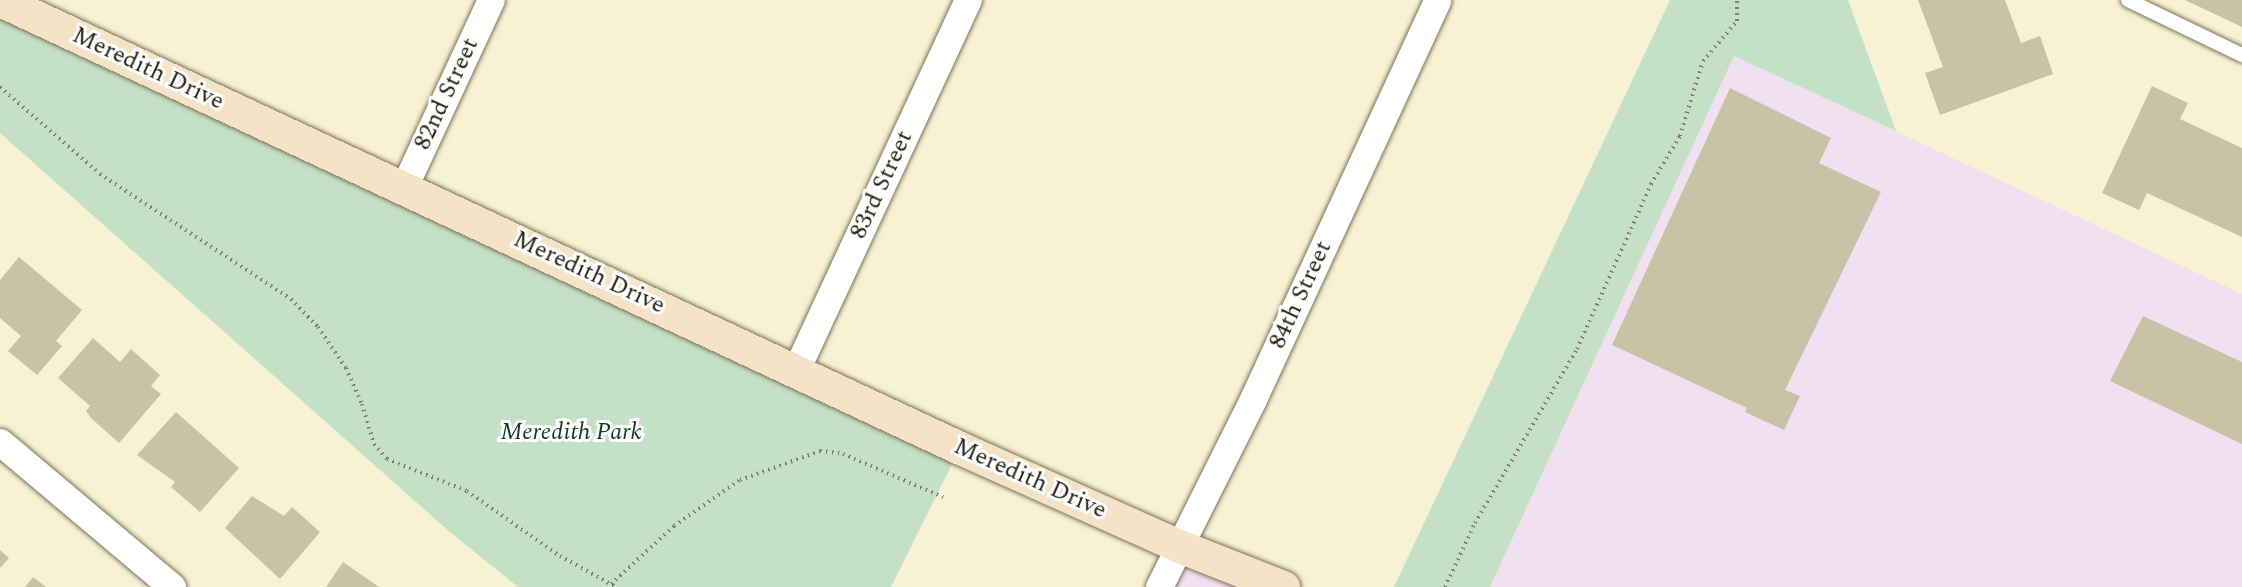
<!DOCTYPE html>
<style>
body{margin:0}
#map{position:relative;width:2242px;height:587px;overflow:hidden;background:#f8f1d3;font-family:Spectral,serif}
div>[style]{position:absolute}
.commercial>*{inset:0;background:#f1e0f2}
.green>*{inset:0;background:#c4e0c7}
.building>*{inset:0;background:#c9c2a6}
.path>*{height:4px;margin-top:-2px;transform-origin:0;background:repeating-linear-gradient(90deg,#827d6a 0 1.5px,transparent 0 6px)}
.roads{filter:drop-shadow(0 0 2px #7a7459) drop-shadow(0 0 2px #7a7459)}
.service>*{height:14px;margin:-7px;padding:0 7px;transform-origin:7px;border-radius:7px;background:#fff}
.minor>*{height:27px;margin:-13.5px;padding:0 13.5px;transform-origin:13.5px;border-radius:13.5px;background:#fff}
.secondary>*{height:33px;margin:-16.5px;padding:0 16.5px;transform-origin:16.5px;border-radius:16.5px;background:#f4e3c6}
span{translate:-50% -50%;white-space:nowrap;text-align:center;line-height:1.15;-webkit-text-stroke:6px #fff;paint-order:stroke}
.street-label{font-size:24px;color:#211e13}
.park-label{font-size:24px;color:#0f3e1c;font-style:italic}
</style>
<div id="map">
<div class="commercial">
<div style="clip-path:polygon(1734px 55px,2242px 294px,2242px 587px,1490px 587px)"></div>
<div style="clip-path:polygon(1179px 546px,1258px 587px,1159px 587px)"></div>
</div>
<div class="green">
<div style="clip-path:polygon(0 0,960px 448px,891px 587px,518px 587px,451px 533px,0 133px)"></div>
<div style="clip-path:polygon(1670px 0,1848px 0,1896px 131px,1734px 56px,1490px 587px,1394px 587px)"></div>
</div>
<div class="building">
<div style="clip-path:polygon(1918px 0,2005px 0,2021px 43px,2040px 36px,2053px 74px,1940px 115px,1925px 73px,1943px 67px)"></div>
<div style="clip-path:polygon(2185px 0,2242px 0,2242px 27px)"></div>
<div style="clip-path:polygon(2152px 86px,2188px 103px,2180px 119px,2242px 148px,2242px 237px,2147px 193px,2139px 210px,2102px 193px)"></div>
<div style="clip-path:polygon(1730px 88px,1831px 138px,1819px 163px,1881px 192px,1785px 390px,1800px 396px,1784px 430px,1745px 412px,1747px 408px,1612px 345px)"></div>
<div style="clip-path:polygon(19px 257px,82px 310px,56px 341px,62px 346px,37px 375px,8px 351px,21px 336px,0 318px,0 280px)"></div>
<div style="clip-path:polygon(2143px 316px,2242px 362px,2242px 444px,2110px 381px)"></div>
<div style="clip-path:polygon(93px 338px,120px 362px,131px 349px,160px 375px,151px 386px,161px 394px,119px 443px,92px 419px,86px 411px,90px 406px,58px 378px)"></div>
<div style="clip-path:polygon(176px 412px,239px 468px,200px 512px,171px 487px,175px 482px,137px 455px)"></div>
<div style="clip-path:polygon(252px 496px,284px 516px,292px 507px,320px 532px,280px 579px,225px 528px)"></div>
<div style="clip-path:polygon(0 550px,9px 558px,0 568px)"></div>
<div style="clip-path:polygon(343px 562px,379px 587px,326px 587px)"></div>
<div style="clip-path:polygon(33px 577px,37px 580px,46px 587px,25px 587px)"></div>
</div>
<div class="path">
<div style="left:0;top:87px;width:133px;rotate:41deg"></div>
<div style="left:100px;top:174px;width:228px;rotate:33.2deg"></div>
<div style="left:291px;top:299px;width:39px;rotate:46deg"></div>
<div style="left:318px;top:327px;width:50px;rotate:55.7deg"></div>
<div style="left:346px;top:368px;width:39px;rotate:66deg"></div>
<div style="left:362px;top:404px;width:42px;rotate:73.3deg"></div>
<div style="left:374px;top:444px;width:20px;rotate:49deg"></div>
<div style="left:387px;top:459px;width:86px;rotate:21.8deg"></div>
<div style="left:467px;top:491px;width:113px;rotate:35deg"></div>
<div style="left:560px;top:556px;width:64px;rotate:29deg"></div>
<div style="left:611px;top:584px;width:86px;rotate:-42.6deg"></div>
<div style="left:674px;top:526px;width:80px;rotate:-34.9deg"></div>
<div style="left:740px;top:480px;width:85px;rotate:-19.9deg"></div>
<div style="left:820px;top:451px;width:23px;rotate:7deg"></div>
<div style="left:843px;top:454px;width:109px;rotate:23.3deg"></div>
<div style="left:1445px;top:587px;width:71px;rotate:-64.9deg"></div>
<div style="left:1475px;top:523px;width:202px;rotate:-59.6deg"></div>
<div style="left:1577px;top:349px;width:181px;rotate:-65.8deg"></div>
<div style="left:1651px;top:184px;width:56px;rotate:-58.9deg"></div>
<div style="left:1680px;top:136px;width:78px;rotate:-73deg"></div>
<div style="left:1703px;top:61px;width:52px;rotate:-49.6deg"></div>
<div style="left:1737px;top:21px;width:21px;rotate:-90deg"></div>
</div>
<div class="roads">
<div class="service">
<div style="left:2128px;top:0;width:127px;rotate:25.8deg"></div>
</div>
<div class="minor">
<div style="left:404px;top:187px;width:206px;rotate:-65.1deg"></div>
<div style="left:796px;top:370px;width:408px;rotate:-65.1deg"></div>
<div style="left:0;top:442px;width:225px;rotate:40.1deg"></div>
<div style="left:1159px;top:587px;width:210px;rotate:-63.4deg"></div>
<div style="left:1253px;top:399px;width:439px;rotate:-65.2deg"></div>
</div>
<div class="secondary">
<div style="left:0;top:0;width:1059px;rotate:25.02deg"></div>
<div style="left:960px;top:448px;width:240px;rotate:24.1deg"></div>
<div style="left:1179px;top:546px;width:112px;rotate:21.5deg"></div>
</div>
</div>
<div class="street-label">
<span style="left:148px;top:69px;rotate:25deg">Meredith Drive</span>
<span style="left:447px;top:94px;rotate:-65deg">82nd Street</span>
<span style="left:882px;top:185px;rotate:-65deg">83rd Street</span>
<span style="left:589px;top:273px;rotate:25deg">Meredith Drive</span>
<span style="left:1301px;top:295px;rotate:-65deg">84th Street</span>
<span style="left:1030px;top:479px;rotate:24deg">Meredith Drive</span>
</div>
<div class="park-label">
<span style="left:571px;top:433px">Meredith Park</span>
</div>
</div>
